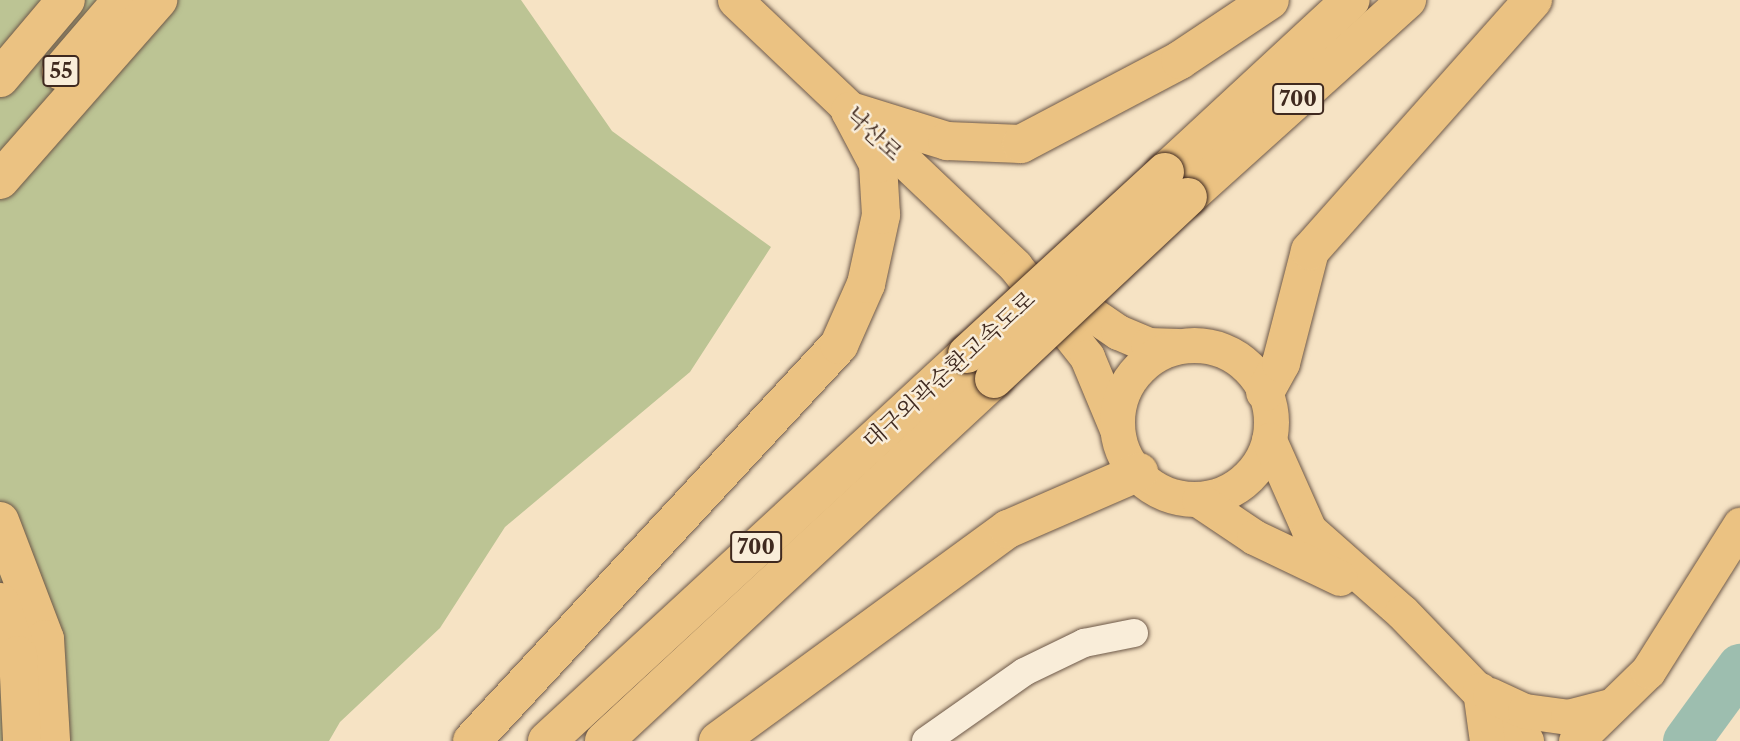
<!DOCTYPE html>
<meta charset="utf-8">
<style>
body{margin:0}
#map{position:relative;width:1740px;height:741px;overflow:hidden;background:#f6e3c4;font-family:"Libre Caslon Text","Noto Serif KR",serif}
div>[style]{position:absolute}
.green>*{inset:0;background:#bcc494}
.river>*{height:47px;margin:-23.5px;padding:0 23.5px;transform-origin:23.5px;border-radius:23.5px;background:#9dbeaf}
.roads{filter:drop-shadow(0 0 2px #6d5848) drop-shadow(0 0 2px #6d5848)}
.minor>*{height:28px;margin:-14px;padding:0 14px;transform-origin:14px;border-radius:14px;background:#f9edd9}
.major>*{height:35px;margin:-17.5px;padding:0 17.5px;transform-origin:17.5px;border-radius:17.5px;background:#ebc282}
.major>.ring{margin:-17.5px;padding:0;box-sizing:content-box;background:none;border:35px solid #ebc282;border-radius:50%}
.highway>*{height:38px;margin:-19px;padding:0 19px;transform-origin:19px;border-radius:19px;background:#ebc282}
.bridges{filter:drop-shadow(0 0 2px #3f291f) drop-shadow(0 0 2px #3f291f)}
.highway-bridge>*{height:38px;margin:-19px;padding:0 19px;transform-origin:19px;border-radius:19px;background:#ebc282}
span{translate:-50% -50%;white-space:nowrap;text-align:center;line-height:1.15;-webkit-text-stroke:5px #f9edd9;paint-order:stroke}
.shield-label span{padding:2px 5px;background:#f9edd9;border:2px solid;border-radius:5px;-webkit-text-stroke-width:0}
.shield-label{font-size:21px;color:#3f291f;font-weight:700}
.street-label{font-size:23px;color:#3f291f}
</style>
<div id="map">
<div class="green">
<div style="clip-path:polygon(0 0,521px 0,612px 131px,771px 247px,690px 372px,505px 527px,440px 628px,340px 722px,329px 741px,0 741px)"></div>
</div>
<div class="river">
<div style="left:1686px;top:741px;width:92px;rotate:-53.9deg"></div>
</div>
<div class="roads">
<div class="minor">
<div style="left:926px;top:741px;width:120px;rotate:-35.1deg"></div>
<div style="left:1024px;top:672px;width:67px;rotate:-25.8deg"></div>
<div style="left:1084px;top:643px;width:51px;rotate:-11.3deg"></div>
</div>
<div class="major">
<div style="left:735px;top:0;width:386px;rotate:43.5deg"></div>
<div style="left:1015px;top:266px;width:116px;rotate:51.6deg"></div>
<div style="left:1087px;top:357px;width:78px;rotate:67.4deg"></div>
<div style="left:1052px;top:287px;width:80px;rotate:34.3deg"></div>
<div style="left:1118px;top:332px;width:33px;rotate:23deg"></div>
<div style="left:1148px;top:345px;width:30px;rotate:2deg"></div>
<div class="ring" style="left:1117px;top:345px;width:119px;height:119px"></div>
<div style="left:1269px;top:440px;width:98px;rotate:66deg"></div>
<div style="left:1309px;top:530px;width:124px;rotate:41.4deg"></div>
<div style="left:1402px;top:612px;width:179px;rotate:46.1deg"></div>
<div style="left:1199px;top:500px;width:66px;rotate:33.9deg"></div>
<div style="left:1254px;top:537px;width:95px;rotate:25.5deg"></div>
<div style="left:1480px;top:690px;width:51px;rotate:82.2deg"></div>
<div style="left:1490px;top:695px;width:38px;rotate:25deg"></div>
<div style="left:1525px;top:711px;width:43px;rotate:7.9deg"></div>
<div style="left:1568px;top:717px;width:43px;rotate:-14.7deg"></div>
<div style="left:1576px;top:741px;width:100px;rotate:-44.2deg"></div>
<div style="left:1648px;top:671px;width:173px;rotate:-57.8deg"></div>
</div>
<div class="highway">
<div style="left:61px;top:71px;width:94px;rotate:-49.3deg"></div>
<div style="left:0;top:78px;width:102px;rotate:-49.8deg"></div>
<div style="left:850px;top:111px;width:102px;rotate:17.2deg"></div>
<div style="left:947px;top:141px;width:74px;rotate:2.3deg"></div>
<div style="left:1021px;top:144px;width:180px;rotate:-27.8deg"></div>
<div style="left:1180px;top:60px;width:108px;rotate:-33.7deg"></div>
<div style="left:1165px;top:172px;width:253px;rotate:-42.8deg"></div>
<div style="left:0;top:180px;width:240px;rotate:-48.7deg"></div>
<div style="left:1188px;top:197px;width:295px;rotate:-42deg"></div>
<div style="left:1265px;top:392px;width:33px;rotate:-61deg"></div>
<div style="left:1281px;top:363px;width:116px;rotate:-75.5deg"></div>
<div style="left:1310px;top:251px;width:336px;rotate:-48.4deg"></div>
<div style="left:0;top:521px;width:126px;rotate:69.1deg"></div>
<div style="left:45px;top:639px;width:102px;rotate:86.6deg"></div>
<div style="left:0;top:602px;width:56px;rotate:71.2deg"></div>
<div style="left:18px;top:655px;width:86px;rotate:87.3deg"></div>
<div style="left:472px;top:741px;width:540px;rotate:-47.18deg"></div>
<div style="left:839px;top:345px;width:67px;rotate:-66.1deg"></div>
<div style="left:866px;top:284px;width:71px;rotate:-77.7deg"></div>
<div style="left:881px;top:215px;width:51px;rotate:-93.4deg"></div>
<div style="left:878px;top:164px;width:60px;rotate:-117.8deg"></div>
<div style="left:547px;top:741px;width:571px;rotate:-42.66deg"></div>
<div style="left:604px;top:741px;width:532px;rotate:-42.87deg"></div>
<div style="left:718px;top:741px;width:359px;rotate:-36.2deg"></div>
<div style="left:1008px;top:529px;width:143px;rotate:-23.5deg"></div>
</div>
</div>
<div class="bridges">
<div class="highway-bridge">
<div style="left:967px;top:354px;width:269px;rotate:-42.6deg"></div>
<div style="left:994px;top:379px;width:266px;rotate:-43.2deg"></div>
</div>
</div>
<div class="shield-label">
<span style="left:61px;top:71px">55</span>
<span style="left:1298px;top:99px">700</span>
<span style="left:756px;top:547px">700</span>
</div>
<div class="street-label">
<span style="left:874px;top:134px;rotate:43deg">낙산로</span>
<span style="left:949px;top:370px;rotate:-42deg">대구외곽순환고속도로</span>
</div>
</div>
